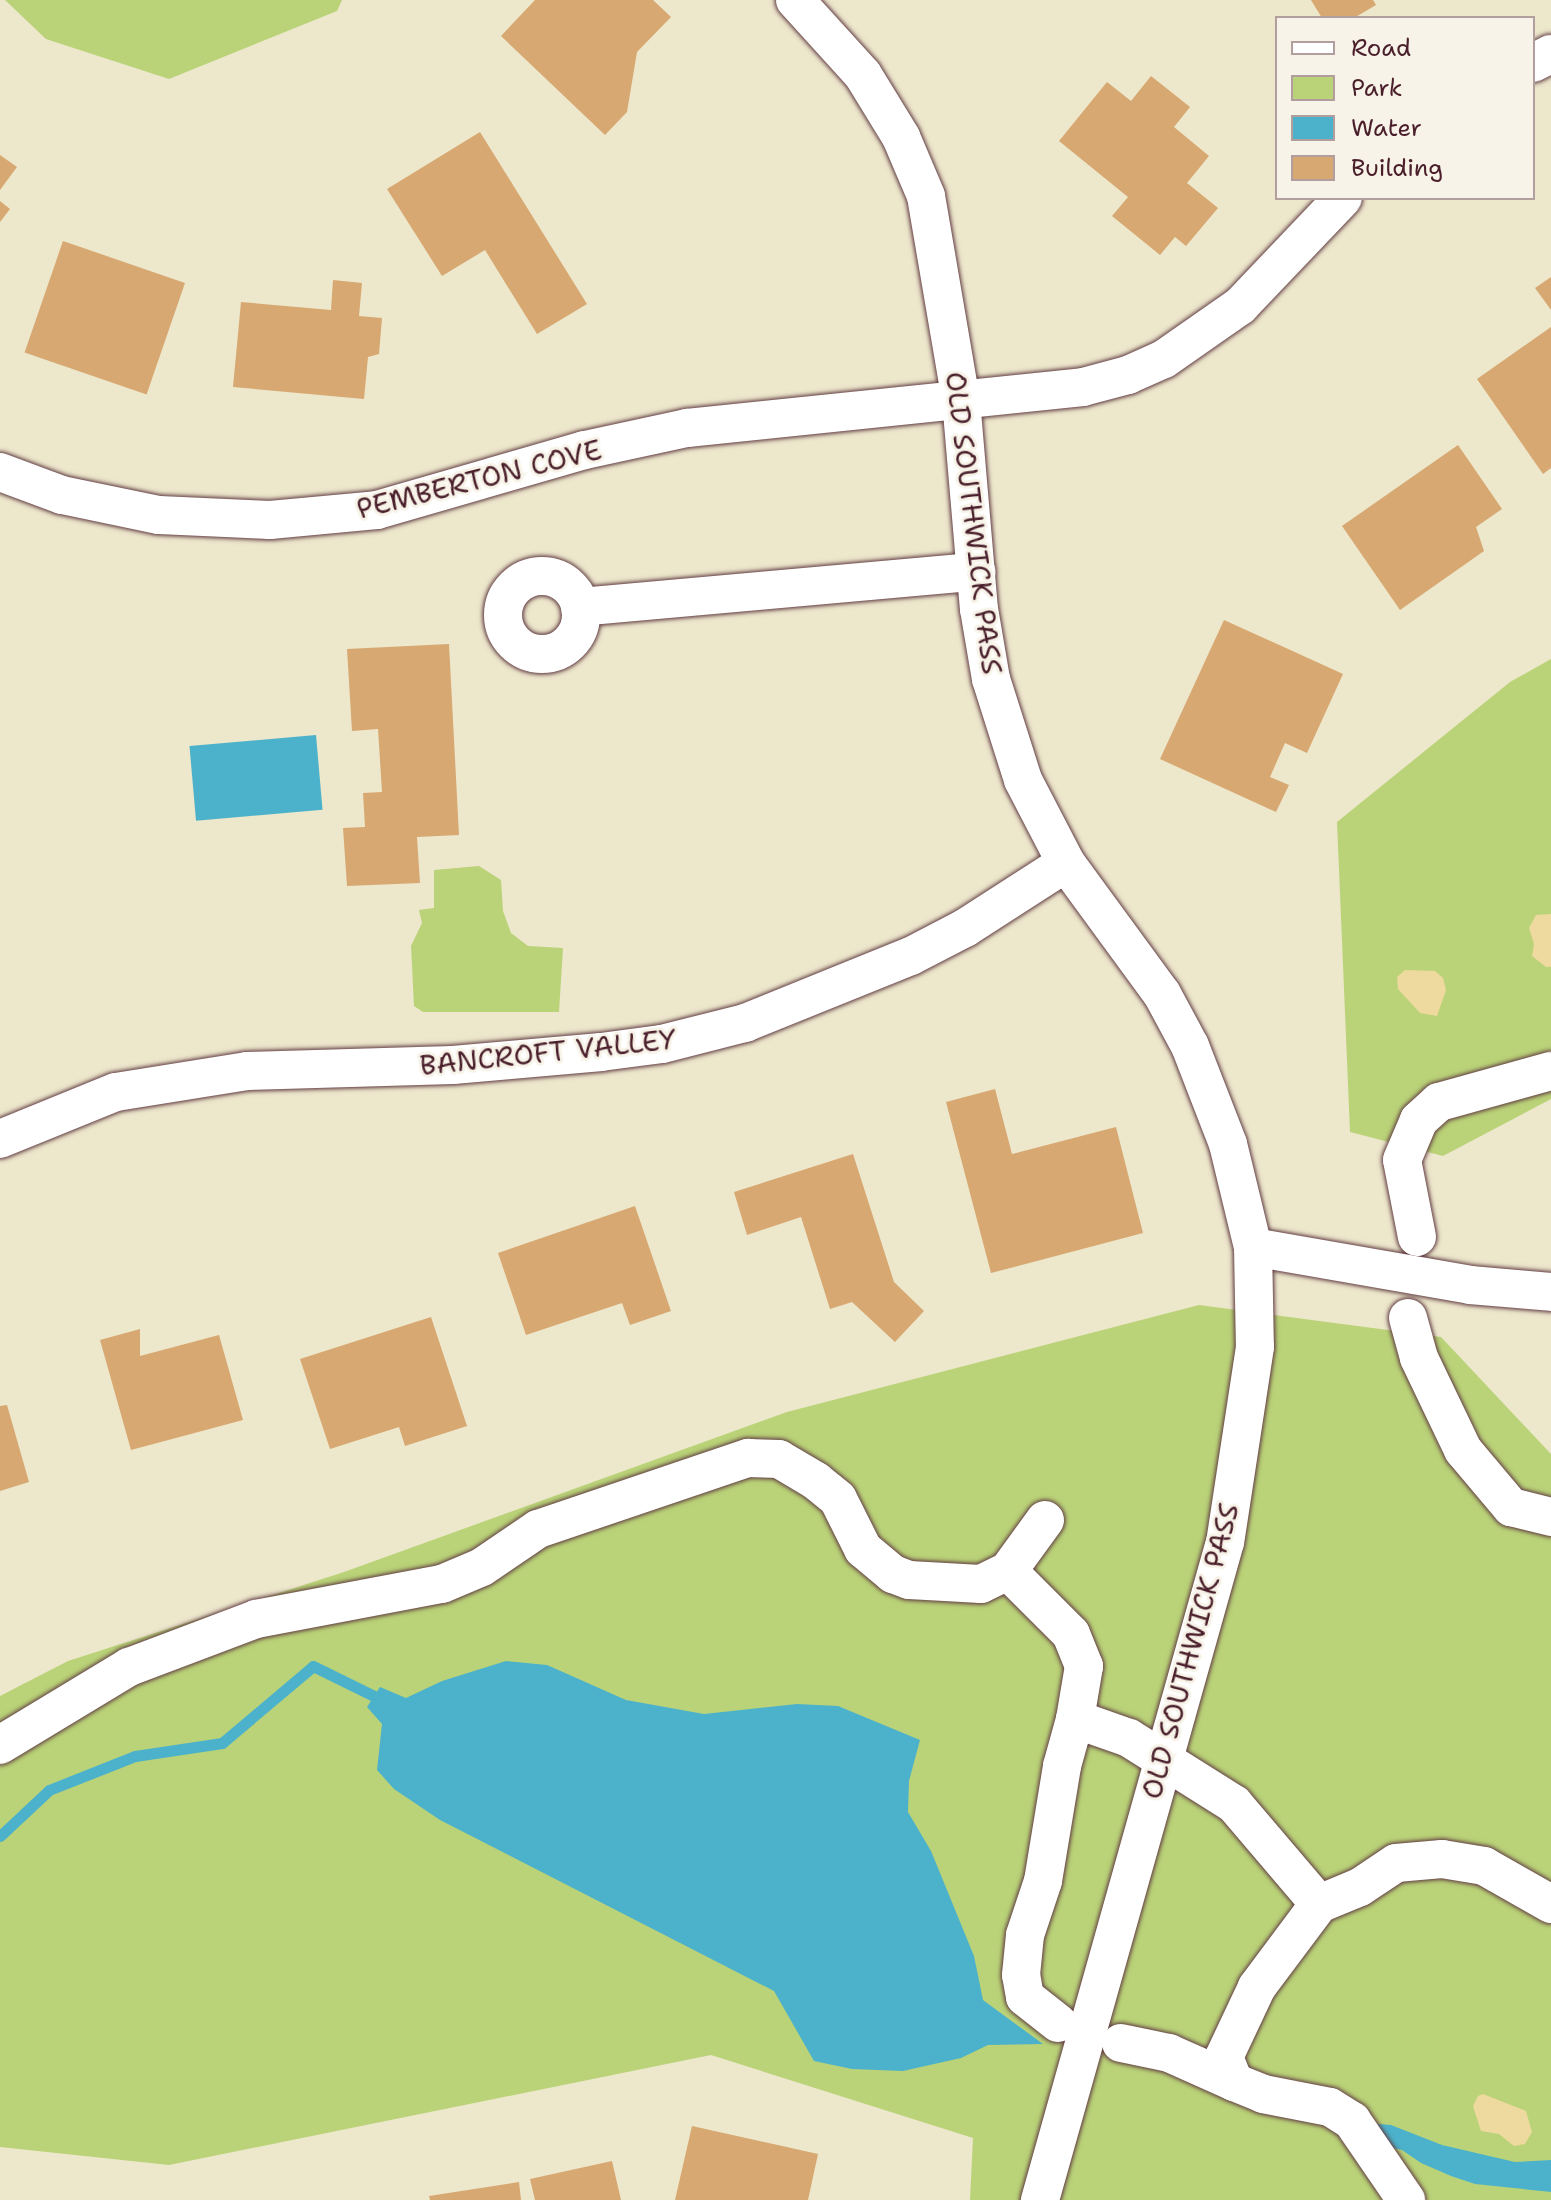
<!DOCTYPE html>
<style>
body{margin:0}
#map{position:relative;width:1551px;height:2200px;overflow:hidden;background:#ede7cc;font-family:"Shantell Sans",sans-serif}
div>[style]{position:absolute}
.green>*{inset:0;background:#bad378}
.sand>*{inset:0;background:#eeda9e}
.water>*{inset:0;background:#4cb2cb;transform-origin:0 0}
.stream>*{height:11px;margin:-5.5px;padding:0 5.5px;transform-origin:5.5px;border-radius:5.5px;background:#4cb2cb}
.building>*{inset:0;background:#d7a871;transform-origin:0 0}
.roads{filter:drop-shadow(0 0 2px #623d43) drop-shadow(0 0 2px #623d43)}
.minor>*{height:38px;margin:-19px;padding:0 19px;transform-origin:19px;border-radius:19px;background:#fff}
.minor>.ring{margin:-19px;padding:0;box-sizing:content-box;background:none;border:38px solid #fff;border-radius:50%}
span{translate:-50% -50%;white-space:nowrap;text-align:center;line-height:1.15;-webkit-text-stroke:6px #f7f3e8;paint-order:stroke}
.street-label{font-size:28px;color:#4a1f2b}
.legend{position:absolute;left:1275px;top:16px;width:260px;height:184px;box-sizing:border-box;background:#f7f3e8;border:2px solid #b29e9c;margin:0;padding:10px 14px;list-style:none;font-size:24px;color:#4a1f2b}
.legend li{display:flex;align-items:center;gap:16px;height:40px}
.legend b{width:40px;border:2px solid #b29e9c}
</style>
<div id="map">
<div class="green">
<div style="clip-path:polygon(5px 0,342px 0,337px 11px,169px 79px,46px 39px)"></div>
<div style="clip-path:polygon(1551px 659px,1551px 1099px,1443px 1156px,1350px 1132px,1337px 822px,1510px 682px)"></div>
<div style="clip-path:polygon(479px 866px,501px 880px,503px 911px,511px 933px,528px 946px,563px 948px,559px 1012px,423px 1012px,414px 1006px,411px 946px,422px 923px,419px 910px,434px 908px,434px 870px)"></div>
<div style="clip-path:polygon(1199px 1305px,1441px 1337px,1551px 1454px,1551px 2200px,970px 2200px,973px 2138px,711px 2055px,169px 2165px,0 2147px,0 1696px,68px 1661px,344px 1572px,787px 1412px)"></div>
</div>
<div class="sand">
<div style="clip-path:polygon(1551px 914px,1551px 967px,1546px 967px,1532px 956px,1534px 944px,1529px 928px,1536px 915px)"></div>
<div style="clip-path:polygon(1405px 970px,1435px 971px,1443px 978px,1446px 990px,1437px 1016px,1420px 1013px,1398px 989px,1397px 977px)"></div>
<div style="clip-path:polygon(1483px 2094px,1526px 2111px,1532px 2132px,1525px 2144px,1514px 2146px,1499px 2134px,1481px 2131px,1473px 2106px,1478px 2096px)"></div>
</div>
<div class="water">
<div style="left:316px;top:735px;width:75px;height:127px;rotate:85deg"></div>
<div style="clip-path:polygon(506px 1661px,547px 1665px,626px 1700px,704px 1714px,797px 1704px,838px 1706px,920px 1740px,909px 1781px,908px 1812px,931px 1851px,974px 1956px,983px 2000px,1043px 2044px,988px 2045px,961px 2058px,903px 2071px,852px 2069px,814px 2061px,774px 1991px,440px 1820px,394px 1789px,377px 1770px,382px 1724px,367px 1707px,380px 1687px,406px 1698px,442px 1681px)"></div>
<div style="clip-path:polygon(1367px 2123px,1391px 2125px,1442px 2145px,1515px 2162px,1551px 2160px,1551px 2192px,1475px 2184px,1451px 2176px,1421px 2163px,1402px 2150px,1384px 2146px)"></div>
</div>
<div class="stream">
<div style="left:0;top:1836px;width:67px;rotate:-43.2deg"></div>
<div style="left:49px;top:1790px;width:92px;rotate:-21.6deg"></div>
<div style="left:135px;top:1756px;width:88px;rotate:-8.5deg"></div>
<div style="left:222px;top:1743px;width:119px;rotate:-40.2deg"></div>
<div style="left:313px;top:1666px;width:68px;rotate:26.2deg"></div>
</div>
<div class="building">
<div style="clip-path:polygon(535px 0,653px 0,671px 17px,637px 52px,627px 112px,605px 135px,501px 36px)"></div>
<div style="clip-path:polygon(1311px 0,1373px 0,1376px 5px,1354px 18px,1322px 18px)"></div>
<div style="clip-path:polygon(1151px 76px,1190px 107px,1174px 127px,1209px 156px,1187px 183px,1218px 208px,1186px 246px,1175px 237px,1160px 255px,1112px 216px,1128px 197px,1059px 141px,1107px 82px,1131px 101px)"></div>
<div style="clip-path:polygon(480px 132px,587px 304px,537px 334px,485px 250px,442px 276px,387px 189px)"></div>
<div style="clip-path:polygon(0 155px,17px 167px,0 190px)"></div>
<div style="clip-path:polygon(0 201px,10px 209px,0 222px)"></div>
<div style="left:63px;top:241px;width:129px;height:118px;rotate:19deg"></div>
<div style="clip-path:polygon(1551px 277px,1551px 310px,1535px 288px)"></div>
<div style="clip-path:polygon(333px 280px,362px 283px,359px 316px,382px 318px,379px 354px,368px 357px,364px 399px,233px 387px,241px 302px,331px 310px)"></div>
<div style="clip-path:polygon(1551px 327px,1551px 468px,1543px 474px,1477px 379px)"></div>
<div style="clip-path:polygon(1458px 445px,1502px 509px,1476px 527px,1484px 551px,1400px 610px,1342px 526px)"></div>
<div style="clip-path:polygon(1224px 620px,1343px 674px,1307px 753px,1285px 743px,1270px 777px,1289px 785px,1276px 812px,1160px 759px)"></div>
<div style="clip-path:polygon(449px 644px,459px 835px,417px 837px,420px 883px,347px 886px,343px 828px,365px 827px,363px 793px,382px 792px,378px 729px,352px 731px,347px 649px)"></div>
<div style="clip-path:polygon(995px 1089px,1012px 1154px,1116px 1127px,1143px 1233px,991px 1273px,946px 1102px)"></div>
<div style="clip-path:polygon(853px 1154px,894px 1282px,924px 1311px,895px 1342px,852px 1302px,830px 1309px,801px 1217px,747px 1235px,734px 1192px)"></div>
<div style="clip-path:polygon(635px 1206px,671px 1311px,630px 1325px,622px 1303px,526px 1335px,498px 1253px)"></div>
<div style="clip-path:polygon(431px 1317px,467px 1426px,405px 1446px,399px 1427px,330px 1449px,300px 1359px)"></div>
<div style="clip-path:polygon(140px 1329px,140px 1356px,219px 1335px,243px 1420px,131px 1450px,100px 1340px)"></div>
<div style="clip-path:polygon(7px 1405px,29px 1482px,0 1491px,0 1406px)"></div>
<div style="clip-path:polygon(692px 2126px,818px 2154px,808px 2200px,675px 2200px)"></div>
<div style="clip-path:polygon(612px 2161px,621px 2200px,535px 2200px,530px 2179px)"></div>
<div style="clip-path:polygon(519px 2182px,521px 2200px,430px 2200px,429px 2196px)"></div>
</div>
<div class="roads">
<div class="minor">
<div style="left:795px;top:0;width:101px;rotate:47.8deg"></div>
<div style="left:863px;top:75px;width:73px;rotate:58.5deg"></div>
<div style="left:901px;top:137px;width:64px;rotate:67deg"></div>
<div style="left:926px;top:196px;width:207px;rotate:80.3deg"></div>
<div style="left:961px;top:400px;width:210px;rotate:85.1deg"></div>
<div style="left:979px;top:609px;width:71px;rotate:80.3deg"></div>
<div style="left:991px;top:679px;width:106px;rotate:72.4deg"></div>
<div style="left:1023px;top:780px;width:93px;rotate:62.6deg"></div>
<div style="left:1066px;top:863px;width:162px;rotate:53.8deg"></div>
<div style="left:1162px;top:994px;width:59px;rotate:61.7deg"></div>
<div style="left:1190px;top:1046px;width:105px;rotate:68.8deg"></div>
<div style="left:1228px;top:1144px;width:106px;rotate:76.4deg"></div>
<div style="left:1253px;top:1247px;width:100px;rotate:88.9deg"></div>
<div style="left:1255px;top:1347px;width:197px;rotate:98.7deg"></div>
<div style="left:1225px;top:1542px;width:684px;rotate:105.7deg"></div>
<div style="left:1533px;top:63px;width:20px;rotate:-27deg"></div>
<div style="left:0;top:472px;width:66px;rotate:20.4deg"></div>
<div style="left:62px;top:495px;width:99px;rotate:11.7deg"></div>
<div style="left:159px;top:515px;width:111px;rotate:2.6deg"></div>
<div style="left:270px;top:520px;width:107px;rotate:-5.3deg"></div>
<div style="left:377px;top:510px;width:216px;rotate:-16.1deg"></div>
<div style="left:585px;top:450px;width:104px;rotate:-12.2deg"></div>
<div style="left:687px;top:428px;width:398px;rotate:-5.9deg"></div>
<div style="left:1083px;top:387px;width:47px;rotate:-14.9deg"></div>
<div style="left:1128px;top:375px;width:39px;rotate:-24deg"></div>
<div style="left:1164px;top:359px;width:93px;rotate:-34.9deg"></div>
<div style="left:1240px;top:306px;width:149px;rotate:-46.4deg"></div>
<div class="ring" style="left:503px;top:576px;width:40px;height:40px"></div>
<div style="left:580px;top:607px;width:398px;rotate:-5.1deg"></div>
<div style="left:0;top:1139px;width:125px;rotate:-22.1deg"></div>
<div style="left:116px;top:1092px;width:133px;rotate:-9.1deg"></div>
<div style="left:247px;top:1071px;width:206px;rotate:-1.7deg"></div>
<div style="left:453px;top:1065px;width:149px;rotate:-5deg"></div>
<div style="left:601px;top:1052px;width:62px;rotate:-7.5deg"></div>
<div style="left:662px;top:1044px;width:86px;rotate:-14.2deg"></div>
<div style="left:745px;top:1023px;width:179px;rotate:-22deg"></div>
<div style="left:911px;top:956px;width:61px;rotate:-27.4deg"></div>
<div style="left:965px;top:928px;width:120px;rotate:-32.8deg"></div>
<div style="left:1417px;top:1237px;width:78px;rotate:-101deg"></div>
<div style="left:1402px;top:1160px;width:43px;rotate:-67deg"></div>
<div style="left:1419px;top:1120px;width:27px;rotate:-42deg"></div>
<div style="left:1439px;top:1102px;width:116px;rotate:-15.5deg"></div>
<div style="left:1253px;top:1247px;width:220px;rotate:9.9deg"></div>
<div style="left:1470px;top:1285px;width:81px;rotate:4.9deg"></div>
<div style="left:1408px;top:1318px;width:41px;rotate:74.6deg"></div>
<div style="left:1419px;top:1358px;width:102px;rotate:64.4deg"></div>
<div style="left:1463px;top:1450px;width:75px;rotate:49.9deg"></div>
<div style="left:1511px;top:1507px;width:41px;rotate:14deg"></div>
<div style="left:1045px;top:1520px;width:63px;rotate:126deg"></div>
<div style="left:1008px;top:1571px;width:89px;rotate:45deg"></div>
<div style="left:1071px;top:1634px;width:35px;rotate:68deg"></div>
<div style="left:1084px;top:1666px;width:54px;rotate:99.6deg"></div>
<div style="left:1075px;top:1719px;width:57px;rotate:19.4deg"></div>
<div style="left:1129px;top:1738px;width:124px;rotate:32.2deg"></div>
<div style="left:1234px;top:1804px;width:131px;rotate:49.6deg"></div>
<div style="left:1319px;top:1904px;width:44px;rotate:-22.5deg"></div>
<div style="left:1360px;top:1887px;width:43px;rotate:-33.7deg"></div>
<div style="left:1396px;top:1863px;width:46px;rotate:-5deg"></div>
<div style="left:1442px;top:1859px;width:43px;rotate:9.5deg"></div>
<div style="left:1484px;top:1866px;width:77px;rotate:29.6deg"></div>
<div style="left:0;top:1745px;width:151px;rotate:-31.2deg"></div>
<div style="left:129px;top:1667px;width:136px;rotate:-20.7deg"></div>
<div style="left:256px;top:1619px;width:189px;rotate:-10.7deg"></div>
<div style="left:442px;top:1584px;width:43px;rotate:-23deg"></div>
<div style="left:482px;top:1567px;width:68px;rotate:-34.2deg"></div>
<div style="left:538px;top:1529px;width:222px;rotate:-18.7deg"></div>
<div style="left:748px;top:1458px;width:31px;rotate:2deg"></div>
<div style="left:779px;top:1459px;width:43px;rotate:30.7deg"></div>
<div style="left:816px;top:1481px;width:28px;rotate:39deg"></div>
<div style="left:838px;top:1499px;width:56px;rotate:63.4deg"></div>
<div style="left:863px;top:1549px;width:39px;rotate:40deg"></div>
<div style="left:893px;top:1574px;width:17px;rotate:21deg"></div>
<div style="left:909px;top:1580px;width:72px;rotate:3.2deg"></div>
<div style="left:981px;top:1584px;width:30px;rotate:-26deg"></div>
<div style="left:1319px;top:1904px;width:104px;rotate:126.8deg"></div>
<div style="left:1257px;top:1987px;width:77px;rotate:115.2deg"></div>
<div style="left:1224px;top:2057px;width:27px;rotate:68deg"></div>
<div style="left:1234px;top:2082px;width:31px;rotate:22deg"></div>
<div style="left:1263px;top:2094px;width:68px;rotate:11deg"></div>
<div style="left:1330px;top:2107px;width:26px;rotate:32deg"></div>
<div style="left:1352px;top:2121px;width:96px;rotate:55.6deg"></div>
<div style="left:1058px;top:2023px;width:42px;rotate:-141.8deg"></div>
<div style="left:1025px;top:1997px;width:22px;rotate:-100deg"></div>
<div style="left:1021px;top:1975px;width:40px;rotate:-84.3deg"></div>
<div style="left:1025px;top:1935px;width:57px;rotate:-71.6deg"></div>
<div style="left:1043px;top:1881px;width:117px;rotate:-80.6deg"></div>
<div style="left:1062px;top:1766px;width:49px;rotate:-74.5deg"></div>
<div style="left:1121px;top:2043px;width:49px;rotate:11.8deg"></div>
<div style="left:1169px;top:2053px;width:71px;rotate:24deg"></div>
</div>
</div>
<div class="street-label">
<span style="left:479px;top:479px;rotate:-14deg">PEMBERTON COVE</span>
<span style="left:974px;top:523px;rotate:83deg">OLD SOUTHWICK PASS</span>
<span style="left:548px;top:1052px;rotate:-6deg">BANCROFT VALLEY</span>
<span style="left:1190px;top:1651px;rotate:-75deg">OLD SOUTHWICK PASS</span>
</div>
<ul class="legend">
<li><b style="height:10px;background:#fff"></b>Road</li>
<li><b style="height:22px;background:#bad378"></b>Park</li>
<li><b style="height:22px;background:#4cb2cb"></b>Water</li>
<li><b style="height:22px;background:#d7a871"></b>Building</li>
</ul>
</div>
